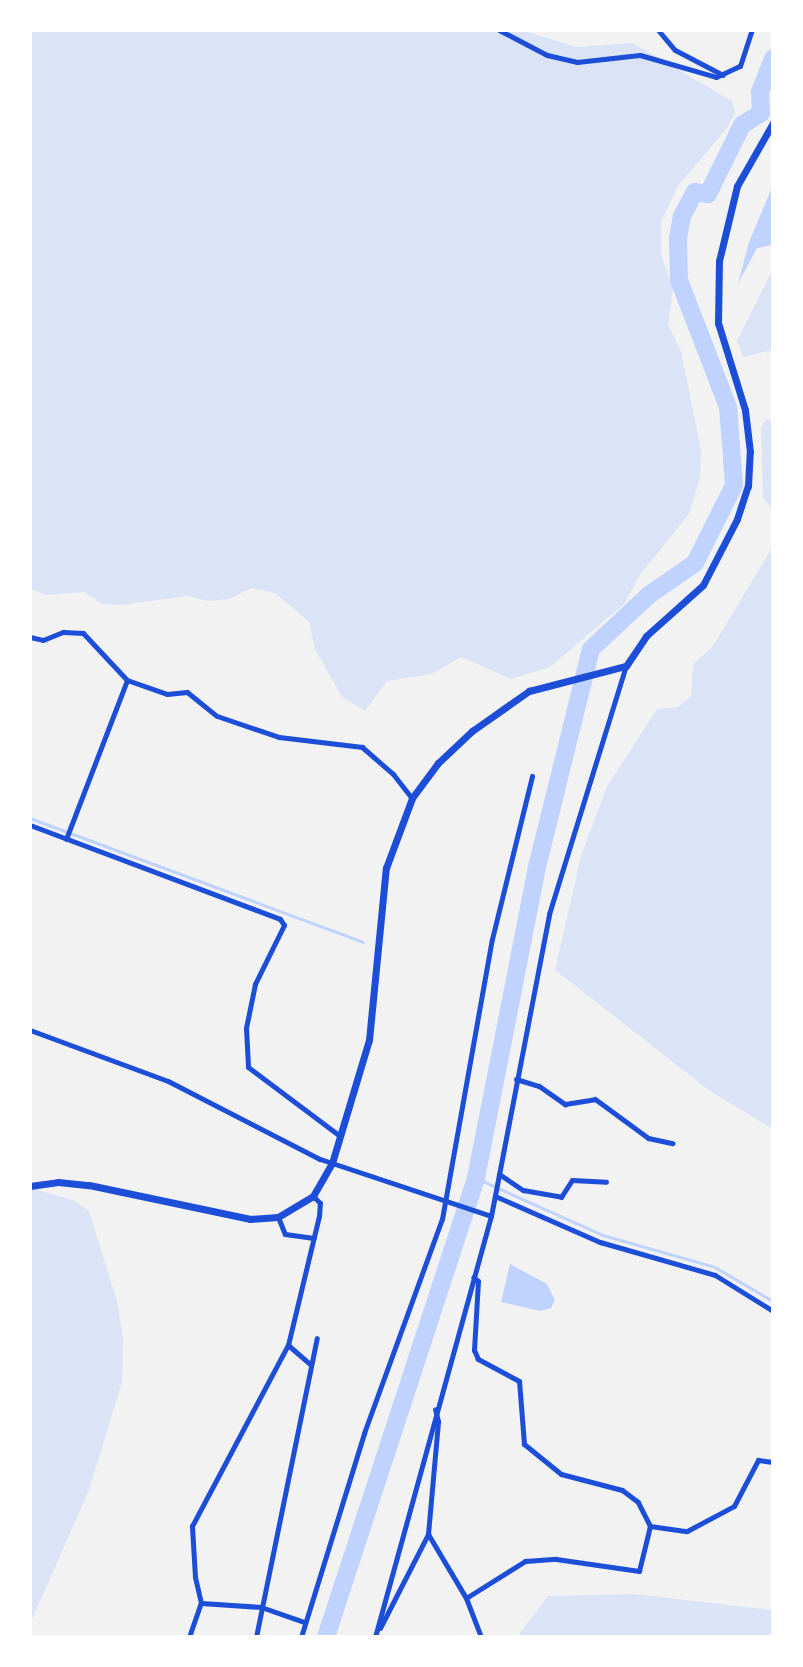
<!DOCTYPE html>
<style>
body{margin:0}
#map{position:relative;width:803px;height:1667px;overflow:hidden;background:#f2f2f2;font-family:"Sofia Sans Condensed",sans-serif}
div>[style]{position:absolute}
.green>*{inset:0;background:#dbe4f7}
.water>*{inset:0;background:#bfd3fe}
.stream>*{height:2.5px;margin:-1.25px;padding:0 1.25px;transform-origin:1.25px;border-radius:1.25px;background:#bfd3fe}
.river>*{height:18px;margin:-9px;padding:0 9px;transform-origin:9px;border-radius:9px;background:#bfd3fe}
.minor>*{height:5px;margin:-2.5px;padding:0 2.5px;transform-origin:2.5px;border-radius:2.5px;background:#1d4ed8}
.secondary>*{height:7px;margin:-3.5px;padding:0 3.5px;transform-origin:3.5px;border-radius:3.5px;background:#1d4ed8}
span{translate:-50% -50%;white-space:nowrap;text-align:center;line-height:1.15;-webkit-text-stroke:5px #fff;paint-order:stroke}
.frame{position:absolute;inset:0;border:32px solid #fff;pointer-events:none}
</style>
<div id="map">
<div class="green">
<div style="clip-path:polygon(30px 30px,522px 30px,576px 47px,633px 43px,732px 101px,735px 113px,727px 128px,678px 186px,661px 222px,661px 254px,673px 290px,668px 324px,681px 352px,701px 450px,700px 479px,689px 514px,639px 576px,624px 604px,550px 667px,511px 679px,461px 657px,432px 674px,387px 681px,365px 711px,342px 697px,315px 649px,309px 622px,275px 593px,252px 588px,229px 599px,208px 601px,187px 596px,122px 605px,102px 604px,84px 592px,47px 595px,30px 589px)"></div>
<div style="clip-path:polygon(773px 269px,773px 350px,743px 357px,737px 341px)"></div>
<div style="clip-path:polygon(766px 419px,773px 423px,773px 509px,763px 498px,761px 429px)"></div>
<div style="clip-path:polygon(773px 546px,773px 1129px,710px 1091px,555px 970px,581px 856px,606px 788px,657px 709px,678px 707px,691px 696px,693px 664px,713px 646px)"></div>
<div style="clip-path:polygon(30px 1188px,73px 1200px,89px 1211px,117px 1301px,123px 1338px,122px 1382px,89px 1490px,30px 1624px)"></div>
<div style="clip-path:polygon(634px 1594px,773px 1610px,773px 1637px,522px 1637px,519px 1634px,548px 1596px)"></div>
</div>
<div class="water">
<div style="clip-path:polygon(773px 185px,773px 245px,757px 248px,738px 284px,749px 242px)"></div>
<div style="clip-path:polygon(510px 1264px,547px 1284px,555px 1300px,551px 1308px,540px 1311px,501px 1302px)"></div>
</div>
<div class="stream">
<div style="left:30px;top:818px;width:355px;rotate:20.4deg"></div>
<div style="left:476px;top:1178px;width:139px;rotate:24.2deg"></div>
<div style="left:603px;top:1235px;width:116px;rotate:15.9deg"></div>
<div style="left:715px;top:1267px;width:67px;rotate:30.4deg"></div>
</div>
<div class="river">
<div style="left:326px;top:1637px;width:483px;rotate:-71.9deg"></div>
<div style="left:476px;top:1178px;width:321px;rotate:-78.9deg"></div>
<div style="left:538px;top:863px;width:220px;rotate:-76.1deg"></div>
<div style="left:591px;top:649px;width:79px;rotate:-43deg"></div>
<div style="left:649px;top:595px;width:56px;rotate:-34.8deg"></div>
<div style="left:695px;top:563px;width:87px;rotate:-63.4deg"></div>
<div style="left:734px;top:485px;width:78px;rotate:-94.4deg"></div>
<div style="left:728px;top:407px;width:136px;rotate:-111.1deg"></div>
<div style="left:679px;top:280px;width:42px;rotate:-91.4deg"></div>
<div style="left:678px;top:238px;width:22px;rotate:-80deg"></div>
<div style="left:682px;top:216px;width:27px;rotate:-62deg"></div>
<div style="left:695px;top:192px;width:13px;rotate:9deg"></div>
<div style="left:708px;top:194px;width:77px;rotate:-63.8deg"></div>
<div style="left:742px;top:125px;width:22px;rotate:-32deg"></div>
<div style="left:761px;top:113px;width:21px;rotate:-93deg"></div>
<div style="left:760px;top:92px;width:36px;rotate:-69deg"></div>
</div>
<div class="minor">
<div style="left:499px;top:30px;width:54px;rotate:27.5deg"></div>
<div style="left:547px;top:55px;width:31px;rotate:13deg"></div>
<div style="left:577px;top:62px;width:63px;rotate:-6.3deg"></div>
<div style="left:640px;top:55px;width:79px;rotate:16.1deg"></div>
<div style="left:716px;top:77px;width:26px;rotate:-25deg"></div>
<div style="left:740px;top:66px;width:38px;rotate:-72deg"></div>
<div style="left:658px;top:30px;width:26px;rotate:50deg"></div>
<div style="left:675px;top:50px;width:54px;rotate:27.5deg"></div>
<div style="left:30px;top:637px;width:13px;rotate:13deg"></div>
<div style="left:43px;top:640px;width:22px;rotate:-22deg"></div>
<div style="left:63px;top:632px;width:20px;rotate:3deg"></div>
<div style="left:83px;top:633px;width:64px;rotate:46.9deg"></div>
<div style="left:127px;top:680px;width:42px;rotate:19.3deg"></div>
<div style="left:167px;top:694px;width:20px;rotate:-6deg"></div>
<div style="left:187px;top:692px;width:38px;rotate:39deg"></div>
<div style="left:217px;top:716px;width:65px;rotate:18.7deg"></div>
<div style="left:279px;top:737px;width:84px;rotate:6.9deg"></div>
<div style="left:362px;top:747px;width:41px;rotate:41.1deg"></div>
<div style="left:393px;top:774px;width:31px;rotate:52deg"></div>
<div style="left:30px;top:825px;width:267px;rotate:20.6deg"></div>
<div style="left:280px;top:919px;width:7px;rotate:56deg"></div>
<div style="left:284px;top:925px;width:66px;rotate:116.2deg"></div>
<div style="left:255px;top:984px;width:45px;rotate:101.6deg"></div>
<div style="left:246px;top:1028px;width:39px;rotate:87deg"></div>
<div style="left:248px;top:1067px;width:115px;rotate:36.9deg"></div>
<div style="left:66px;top:839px;width:170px;rotate:-69deg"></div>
<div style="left:30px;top:1030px;width:147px;rotate:20.3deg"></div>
<div style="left:168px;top:1081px;width:171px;rotate:27.2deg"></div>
<div style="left:320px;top:1159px;width:180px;rotate:18.4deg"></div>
<div style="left:516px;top:1079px;width:24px;rotate:17deg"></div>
<div style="left:539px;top:1086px;width:32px;rotate:35deg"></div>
<div style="left:565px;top:1104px;width:30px;rotate:-9deg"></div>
<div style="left:595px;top:1099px;width:66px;rotate:36.3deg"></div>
<div style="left:648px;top:1138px;width:25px;rotate:12deg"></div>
<div style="left:499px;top:1174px;width:29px;rotate:34deg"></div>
<div style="left:523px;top:1190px;width:39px;rotate:10deg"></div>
<div style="left:561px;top:1197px;width:20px;rotate:-57deg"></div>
<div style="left:572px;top:1180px;width:34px;rotate:3deg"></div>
<div style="left:495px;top:1196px;width:115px;rotate:23.7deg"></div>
<div style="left:600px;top:1242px;width:120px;rotate:16deg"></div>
<div style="left:715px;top:1275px;width:68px;rotate:31.8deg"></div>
<div style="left:278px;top:1217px;width:18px;rotate:68deg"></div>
<div style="left:285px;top:1234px;width:29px;rotate:8deg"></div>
<div style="left:288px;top:1345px;width:28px;rotate:41deg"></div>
<div style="left:650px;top:1526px;width:37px;rotate:8deg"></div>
<div style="left:687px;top:1531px;width:53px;rotate:-28deg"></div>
<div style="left:734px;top:1506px;width:52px;rotate:-62.4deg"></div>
<div style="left:758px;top:1460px;width:15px;rotate:8deg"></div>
<div style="left:428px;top:1534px;width:74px;rotate:59.3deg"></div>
<div style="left:466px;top:1598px;width:42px;rotate:69deg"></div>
<div style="left:466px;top:1598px;width:70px;rotate:-32.1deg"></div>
<div style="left:525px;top:1561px;width:31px;rotate:-4deg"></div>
<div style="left:556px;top:1559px;width:84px;rotate:8.2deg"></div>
<div style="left:639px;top:1571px;width:46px;rotate:-76.3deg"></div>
<div style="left:650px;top:1526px;width:27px;rotate:-117deg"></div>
<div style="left:638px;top:1502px;width:20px;rotate:-143deg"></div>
<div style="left:622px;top:1490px;width:63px;rotate:-165.3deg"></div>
<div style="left:561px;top:1474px;width:48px;rotate:-141deg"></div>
<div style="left:524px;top:1444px;width:63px;rotate:-94.5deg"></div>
<div style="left:519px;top:1381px;width:47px;rotate:-151.8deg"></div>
<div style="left:478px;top:1359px;width:10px;rotate:-114deg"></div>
<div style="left:474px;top:1350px;width:69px;rotate:-86.7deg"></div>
<div style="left:478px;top:1281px;width:6px;rotate:-141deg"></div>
<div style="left:201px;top:1603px;width:60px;rotate:3.8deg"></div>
<div style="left:261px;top:1607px;width:46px;rotate:19.2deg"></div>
<div style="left:380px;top:1628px;width:106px;rotate:-62.9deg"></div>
<div style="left:428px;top:1534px;width:113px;rotate:-84.9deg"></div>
<div style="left:438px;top:1421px;width:12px;rotate:-104deg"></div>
<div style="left:189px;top:1637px;width:36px;rotate:-71deg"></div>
<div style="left:201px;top:1603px;width:27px;rotate:-103deg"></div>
<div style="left:195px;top:1577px;width:51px;rotate:-93.4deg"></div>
<div style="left:192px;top:1526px;width:205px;rotate:-62.1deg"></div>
<div style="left:288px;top:1345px;width:133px;rotate:-76.5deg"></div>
<div style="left:319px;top:1216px;width:13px;rotate:-86deg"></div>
<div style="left:320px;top:1203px;width:10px;rotate:-135deg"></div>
<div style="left:256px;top:1637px;width:305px;rotate:-78.5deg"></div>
<div style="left:301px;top:1637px;width:214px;rotate:-72.8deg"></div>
<div style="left:364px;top:1433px;width:228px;rotate:-70deg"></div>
<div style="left:442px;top:1219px;width:284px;rotate:-79.9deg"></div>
<div style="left:492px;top:939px;width:168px;rotate:-76.2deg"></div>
<div style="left:375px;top:1637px;width:437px;rotate:-74.6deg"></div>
<div style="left:491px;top:1216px;width:308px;rotate:-79.1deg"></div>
<div style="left:549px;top:914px;width:260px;rotate:-72.8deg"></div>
</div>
<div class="secondary">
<div style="left:30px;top:1186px;width:28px;rotate:-8deg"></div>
<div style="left:58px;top:1182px;width:31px;rotate:6deg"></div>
<div style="left:89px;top:1185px;width:165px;rotate:11.9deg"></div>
<div style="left:250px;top:1219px;width:28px;rotate:-4deg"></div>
<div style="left:278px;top:1217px;width:41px;rotate:-31deg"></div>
<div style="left:313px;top:1196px;width:38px;rotate:-60deg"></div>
<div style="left:332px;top:1163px;width:128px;rotate:-73.3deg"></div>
<div style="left:369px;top:1040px;width:173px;rotate:-84.4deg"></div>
<div style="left:386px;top:868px;width:75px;rotate:-69.6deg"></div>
<div style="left:412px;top:798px;width:44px;rotate:-53.4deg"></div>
<div style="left:438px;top:763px;width:47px;rotate:-43.3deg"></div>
<div style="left:472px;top:731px;width:70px;rotate:-35.1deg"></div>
<div style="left:529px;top:691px;width:100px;rotate:-14.5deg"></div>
<div style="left:626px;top:666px;width:36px;rotate:-56deg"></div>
<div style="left:646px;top:636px;width:76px;rotate:-41.8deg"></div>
<div style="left:703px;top:585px;width:74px;rotate:-62.7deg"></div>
<div style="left:737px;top:519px;width:35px;rotate:-72deg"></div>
<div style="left:748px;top:486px;width:34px;rotate:-87deg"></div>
<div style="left:750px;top:452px;width:42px;rotate:-96.8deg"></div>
<div style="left:745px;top:410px;width:91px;rotate:-107.2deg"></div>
<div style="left:718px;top:323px;width:62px;rotate:-89.1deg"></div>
<div style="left:719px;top:261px;width:77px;rotate:-76.5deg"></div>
<div style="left:737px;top:186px;width:73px;rotate:-60.3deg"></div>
</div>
<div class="frame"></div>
</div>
